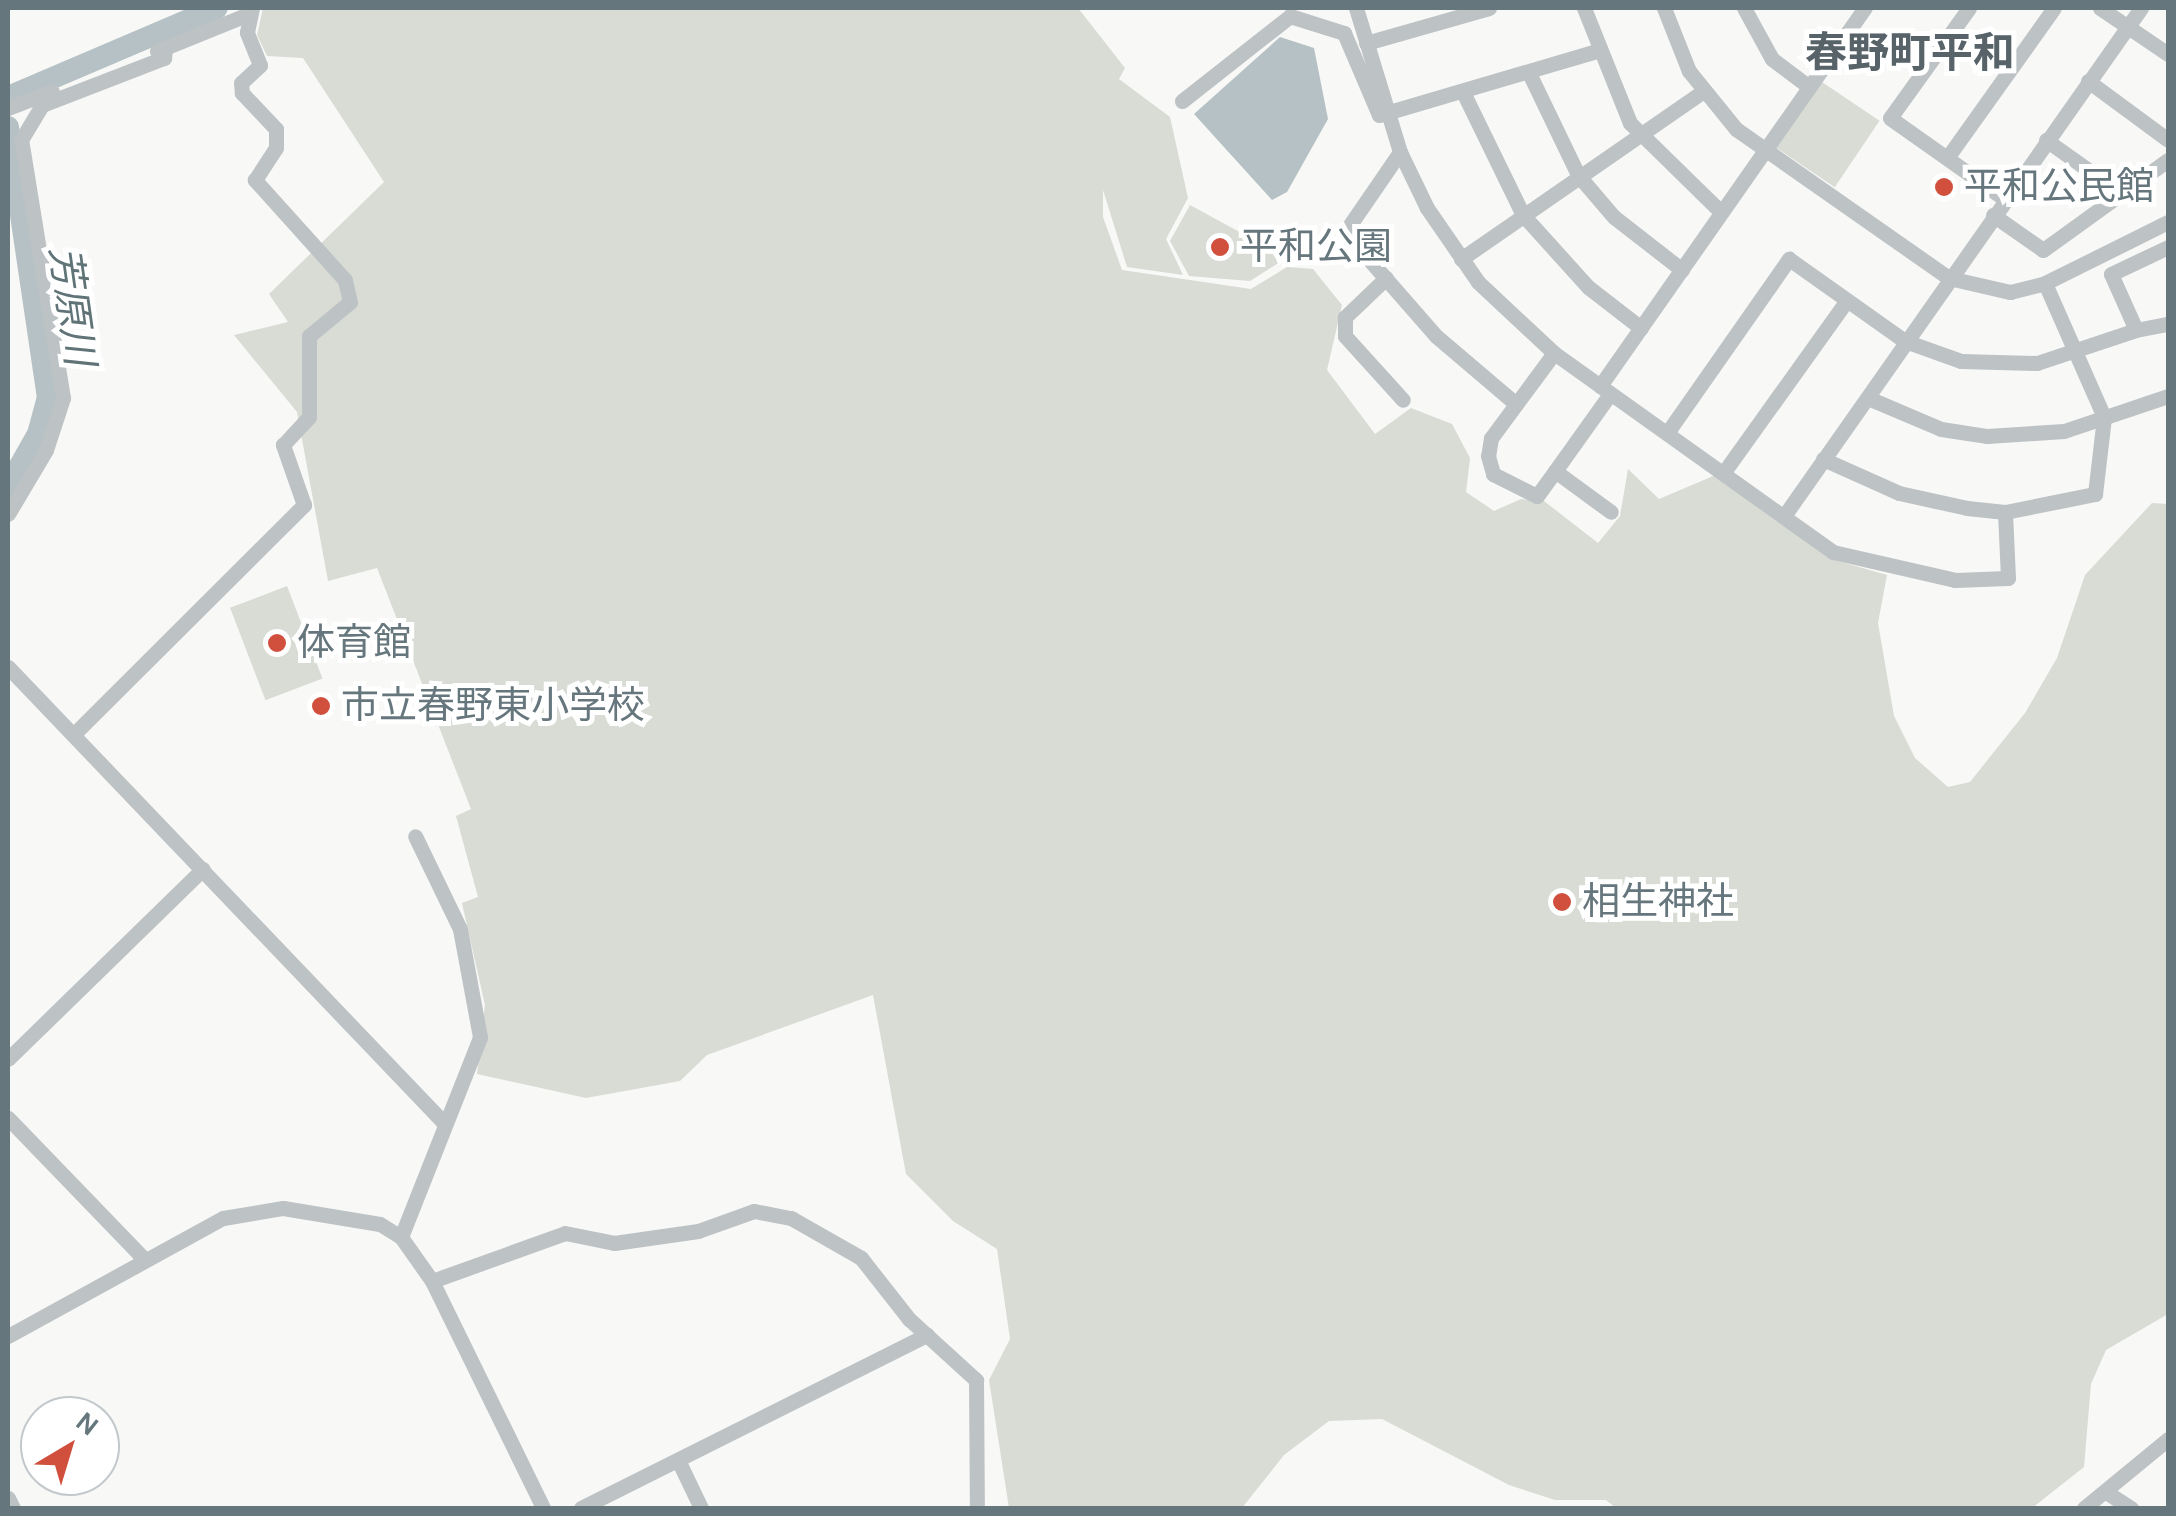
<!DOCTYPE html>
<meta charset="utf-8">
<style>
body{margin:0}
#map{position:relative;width:2176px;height:1516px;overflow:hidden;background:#f8f8f6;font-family:Karla,"Noto Sans JP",sans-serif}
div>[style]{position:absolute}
.green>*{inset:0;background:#d8dcd5;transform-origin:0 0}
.water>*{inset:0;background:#b5c1c4}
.river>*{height:22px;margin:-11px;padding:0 11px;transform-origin:11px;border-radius:11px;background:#b5c1c4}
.minor>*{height:15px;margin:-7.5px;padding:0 7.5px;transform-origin:7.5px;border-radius:7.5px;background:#bdc2c5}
.dots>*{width:28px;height:28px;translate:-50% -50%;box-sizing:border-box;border:5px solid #fff;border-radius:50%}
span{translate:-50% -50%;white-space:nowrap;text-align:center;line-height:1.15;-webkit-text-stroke:10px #fff;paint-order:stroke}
.poi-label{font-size:38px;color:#66767d}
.left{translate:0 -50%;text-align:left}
.water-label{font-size:40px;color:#607478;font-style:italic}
.quarter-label{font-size:42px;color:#576369;font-weight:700}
.frame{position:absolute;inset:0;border:10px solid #66767d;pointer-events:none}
.north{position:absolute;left:20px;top:1396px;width:100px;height:100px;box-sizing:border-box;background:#fff;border:2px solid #c2c8cb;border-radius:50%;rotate:38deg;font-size:28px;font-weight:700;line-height:40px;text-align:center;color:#66767d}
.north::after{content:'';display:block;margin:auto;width:35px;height:45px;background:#d0503d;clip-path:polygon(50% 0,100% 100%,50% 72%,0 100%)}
</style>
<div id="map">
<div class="green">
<div style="clip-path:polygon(263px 8px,1078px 8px,1125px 68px,1119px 79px,1170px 117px,1188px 198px,1166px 239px,1183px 275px,1127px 267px,1103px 190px,1103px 217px,1122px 270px,1251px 289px,1287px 267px,1313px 269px,1342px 305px,1327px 370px,1375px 434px,1411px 408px,1452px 424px,1470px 458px,1466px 492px,1494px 511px,1521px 499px,1544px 501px,1598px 543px,1620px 516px,1628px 469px,1659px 499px,1718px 474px,1831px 559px,1887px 575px,1878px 623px,1894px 716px,1915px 758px,1948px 787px,1970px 782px,2025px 713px,2057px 658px,2085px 575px,2152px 503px,2168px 504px,2168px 1314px,2106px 1350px,2091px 1384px,2084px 1467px,2032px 1508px,1616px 1508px,1606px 1500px,1555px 1500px,1509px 1485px,1382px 1419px,1329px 1421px,1284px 1455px,1242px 1508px,1009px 1508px,989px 1380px,1010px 1339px,997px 1249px,953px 1221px,906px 1174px,873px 995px,707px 1055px,680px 1081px,586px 1098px,477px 1074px,485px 1005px,462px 903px,478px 897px,456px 816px,471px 809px,377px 568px,328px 581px,297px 412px,234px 335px,288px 322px,269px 294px,384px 182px,303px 58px,267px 56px,257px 35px)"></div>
<div style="left:1819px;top:80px;width:73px;height:80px;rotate:34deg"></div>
<div style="clip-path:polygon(1190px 205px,1276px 252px,1280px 262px,1250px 281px,1189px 276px,1170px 241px)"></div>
<div style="left:287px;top:586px;width:99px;height:61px;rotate:69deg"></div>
</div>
<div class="water">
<div style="clip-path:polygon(1280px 37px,1314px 48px,1328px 119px,1287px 192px,1272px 200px,1194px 114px)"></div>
</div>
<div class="river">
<div style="left:8px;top:97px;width:227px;rotate:-23.1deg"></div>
<div style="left:8px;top:127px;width:273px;rotate:81.6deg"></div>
<div style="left:48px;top:397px;width:38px;rotate:105deg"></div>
<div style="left:38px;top:434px;width:61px;rotate:119.5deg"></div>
</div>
<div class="minor">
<div style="left:1356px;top:8px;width:151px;rotate:73deg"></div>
<div style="left:1400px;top:152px;width:62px;rotate:64.3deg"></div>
<div style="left:1427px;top:208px;width:90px;rotate:55.4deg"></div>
<div style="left:1478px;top:282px;width:104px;rotate:43.1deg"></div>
<div style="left:1554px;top:353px;width:343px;rotate:35.5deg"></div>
<div style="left:1833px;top:552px;width:125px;rotate:12.9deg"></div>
<div style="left:1955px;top:580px;width:53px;rotate:-2.2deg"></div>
<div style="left:2008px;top:578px;width:66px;rotate:-92.6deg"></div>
<div style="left:1584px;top:8px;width:124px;rotate:68.2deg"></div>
<div style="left:1630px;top:123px;width:126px;rotate:44.4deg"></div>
<div style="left:1664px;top:8px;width:68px;rotate:68.4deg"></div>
<div style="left:1689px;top:71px;width:75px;rotate:51deg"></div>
<div style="left:1736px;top:129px;width:260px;rotate:35deg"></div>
<div style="left:1949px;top:278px;width:63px;rotate:12.9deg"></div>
<div style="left:2010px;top:292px;width:36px;rotate:-14deg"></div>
<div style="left:2045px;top:283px;width:137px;rotate:-26.4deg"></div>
<div style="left:1744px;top:8px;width:58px;rotate:61.2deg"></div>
<div style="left:1772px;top:59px;width:45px;rotate:36.9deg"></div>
<div style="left:1969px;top:8px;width:135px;rotate:125.7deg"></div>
<div style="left:1890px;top:118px;width:141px;rotate:35.2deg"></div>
<div style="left:2100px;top:8px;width:82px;rotate:34.1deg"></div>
<div style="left:1366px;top:43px;width:128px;rotate:-15.9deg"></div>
<div style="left:157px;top:51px;width:96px;rotate:-22deg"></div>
<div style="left:1529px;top:73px;width:113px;rotate:64.3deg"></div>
<div style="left:1578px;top:175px;width:55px;rotate:49.4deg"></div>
<div style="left:1614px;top:217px;width:86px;rotate:37.9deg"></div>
<div style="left:2088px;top:81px;width:99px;rotate:36.4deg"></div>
<div style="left:1463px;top:92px;width:137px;rotate:64deg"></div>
<div style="left:1523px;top:215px;width:97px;rotate:47.9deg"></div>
<div style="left:1588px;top:287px;width:67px;rotate:37.7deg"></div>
<div style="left:1182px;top:101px;width:137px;rotate:-38.2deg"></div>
<div style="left:1290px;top:16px;width:57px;rotate:17.5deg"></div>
<div style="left:1344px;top:33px;width:89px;rotate:66.9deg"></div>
<div style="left:1379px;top:115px;width:226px;rotate:-16.4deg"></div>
<div style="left:8px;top:108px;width:47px;rotate:-21.1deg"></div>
<div style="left:2046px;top:140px;width:93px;rotate:35.4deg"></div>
<div style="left:1400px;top:152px;width:97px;rotate:124.5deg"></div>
<div style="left:1345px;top:232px;width:138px;rotate:48.8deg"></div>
<div style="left:1436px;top:336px;width:105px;rotate:40.4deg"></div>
<div style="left:1947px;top:158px;width:184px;rotate:-54.5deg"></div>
<div style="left:1993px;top:215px;width:61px;rotate:35deg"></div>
<div style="left:2043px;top:250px;width:154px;rotate:-35.8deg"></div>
<div style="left:2168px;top:247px;width:63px;rotate:154.7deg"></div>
<div style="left:2111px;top:274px;width:61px;rotate:65.9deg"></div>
<div style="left:2136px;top:330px;width:33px;rotate:-11deg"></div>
<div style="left:1461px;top:259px;width:293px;rotate:-34.7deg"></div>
<div style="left:1386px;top:278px;width:57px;rotate:136.4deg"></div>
<div style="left:1345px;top:317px;width:19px;rotate:90deg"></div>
<div style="left:1345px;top:336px;width:86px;rotate:47.8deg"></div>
<div style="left:1554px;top:353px;width:106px;rotate:126.5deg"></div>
<div style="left:1491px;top:438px;width:18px;rotate:99deg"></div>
<div style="left:1488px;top:456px;width:19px;rotate:74deg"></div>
<div style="left:1493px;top:474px;width:49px;rotate:26.6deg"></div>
<div style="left:1537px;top:496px;width:31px;rotate:-54deg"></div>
<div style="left:1600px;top:386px;width:462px;rotate:-55deg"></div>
<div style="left:1610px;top:394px;width:95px;rotate:125.5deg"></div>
<div style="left:1555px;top:471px;width:69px;rotate:36.2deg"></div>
<div style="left:1868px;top:398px;width:79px;rotate:23deg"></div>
<div style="left:1941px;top:429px;width:47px;rotate:8.7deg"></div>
<div style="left:1987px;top:436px;width:77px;rotate:-3.7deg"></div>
<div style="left:2064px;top:431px;width:110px;rotate:-18.6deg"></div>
<div style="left:1667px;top:433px;width:213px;rotate:-55deg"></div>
<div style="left:1789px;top:259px;width:142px;rotate:35.3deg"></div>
<div style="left:1905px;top:341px;width:59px;rotate:19.7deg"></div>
<div style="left:1961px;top:361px;width:76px;rotate:1.5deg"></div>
<div style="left:2037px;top:363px;width:104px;rotate:-18.4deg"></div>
<div style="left:1823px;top:459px;width:83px;rotate:24.1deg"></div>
<div style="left:1899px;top:493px;width:70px;rotate:12.4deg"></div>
<div style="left:1967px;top:508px;width:38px;rotate:6deg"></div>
<div style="left:2005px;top:512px;width:92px;rotate:-11.3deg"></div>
<div style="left:2095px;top:494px;width:78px;rotate:-83.3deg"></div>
<div style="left:2104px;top:417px;width:146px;rotate:-113.8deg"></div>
<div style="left:1724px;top:472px;width:211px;rotate:-54.4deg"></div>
<div style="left:8px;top:514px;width:74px;rotate:-59.3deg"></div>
<div style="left:46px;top:450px;width:55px;rotate:-71.9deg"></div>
<div style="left:63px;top:398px;width:261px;rotate:-99.2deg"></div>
<div style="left:21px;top:140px;width:41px;rotate:-59deg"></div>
<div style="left:42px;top:105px;width:131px;rotate:-21.1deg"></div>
<div style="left:164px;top:58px;width:10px;rotate:-84deg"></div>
<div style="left:1784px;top:516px;width:621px;rotate:-54.9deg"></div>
<div style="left:8px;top:667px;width:632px;rotate:46.28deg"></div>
<div style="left:74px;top:734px;width:325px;rotate:-44.9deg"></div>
<div style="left:304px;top:505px;width:64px;rotate:-109.3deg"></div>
<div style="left:283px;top:445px;width:38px;rotate:-47deg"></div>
<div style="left:309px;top:417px;width:81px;rotate:-90deg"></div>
<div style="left:309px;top:336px;width:53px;rotate:-39.7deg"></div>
<div style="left:350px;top:302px;width:23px;rotate:-103deg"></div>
<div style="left:345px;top:280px;width:135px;rotate:-132deg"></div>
<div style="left:255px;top:180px;width:38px;rotate:-57deg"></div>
<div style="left:276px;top:148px;width:19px;rotate:-90deg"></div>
<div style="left:276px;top:129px;width:50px;rotate:-133.4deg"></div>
<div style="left:242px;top:93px;width:10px;rotate:-96deg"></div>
<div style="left:241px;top:83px;width:26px;rotate:-43deg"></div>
<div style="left:260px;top:65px;width:35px;rotate:-112deg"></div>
<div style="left:247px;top:32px;width:25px;rotate:-78deg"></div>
<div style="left:8px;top:1059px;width:272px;rotate:-44.3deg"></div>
<div style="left:8px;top:1118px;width:197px;rotate:46deg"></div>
<div style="left:401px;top:1237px;width:215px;rotate:-68.4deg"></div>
<div style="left:480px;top:1037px;width:110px;rotate:-100.5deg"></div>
<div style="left:460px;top:929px;width:103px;rotate:-115.8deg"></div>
<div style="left:432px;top:1281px;width:141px;rotate:-19.8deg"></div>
<div style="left:565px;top:1233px;width:50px;rotate:11.5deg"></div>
<div style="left:614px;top:1243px;width:85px;rotate:-8.1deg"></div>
<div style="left:698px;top:1231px;width:59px;rotate:-19.7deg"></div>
<div style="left:754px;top:1211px;width:38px;rotate:11deg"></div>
<div style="left:791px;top:1218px;width:81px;rotate:29.7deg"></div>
<div style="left:861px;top:1258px;width:78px;rotate:51.8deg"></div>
<div style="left:909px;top:1319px;width:91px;rotate:42.3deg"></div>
<div style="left:976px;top:1380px;width:128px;rotate:89.6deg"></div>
<div style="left:8px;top:1336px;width:245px;rotate:-28.8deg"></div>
<div style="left:223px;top:1218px;width:61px;rotate:-9.5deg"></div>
<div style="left:283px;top:1208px;width:98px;rotate:9.4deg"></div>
<div style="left:380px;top:1224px;width:25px;rotate:32deg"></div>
<div style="left:401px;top:1237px;width:54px;rotate:54.8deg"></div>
<div style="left:432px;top:1281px;width:253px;rotate:63.9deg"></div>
<div style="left:678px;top:1460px;width:53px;rotate:64.4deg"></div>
<div style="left:2106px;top:1492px;width:30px;rotate:33deg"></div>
<div style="left:8px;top:1498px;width:11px;rotate:63deg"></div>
<div style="left:581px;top:1508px;width:387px;rotate:-26.6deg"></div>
<div style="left:2084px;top:1508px;width:109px;rotate:-39.4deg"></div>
</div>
<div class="dots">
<div style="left:1944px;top:187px;background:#d0503d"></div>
<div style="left:1220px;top:247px;background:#d0503d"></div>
<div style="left:277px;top:643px;background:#d0503d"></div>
<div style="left:321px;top:706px;background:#d0503d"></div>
<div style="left:1562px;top:902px;background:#d0503d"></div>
</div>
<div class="poi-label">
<span class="left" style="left:1964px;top:187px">平和公民館</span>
<span class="left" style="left:1240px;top:247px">平和公園</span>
<span class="left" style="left:297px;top:643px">体育館</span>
<span class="left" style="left:341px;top:706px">市立春野東小学校</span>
<span class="left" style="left:1582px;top:902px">相生神社</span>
</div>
<div class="water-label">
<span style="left:72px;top:306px;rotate:82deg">芳原川</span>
</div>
<div class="quarter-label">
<span style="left:1910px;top:53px">春野町平和</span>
</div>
<div class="frame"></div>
<div class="north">N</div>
</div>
